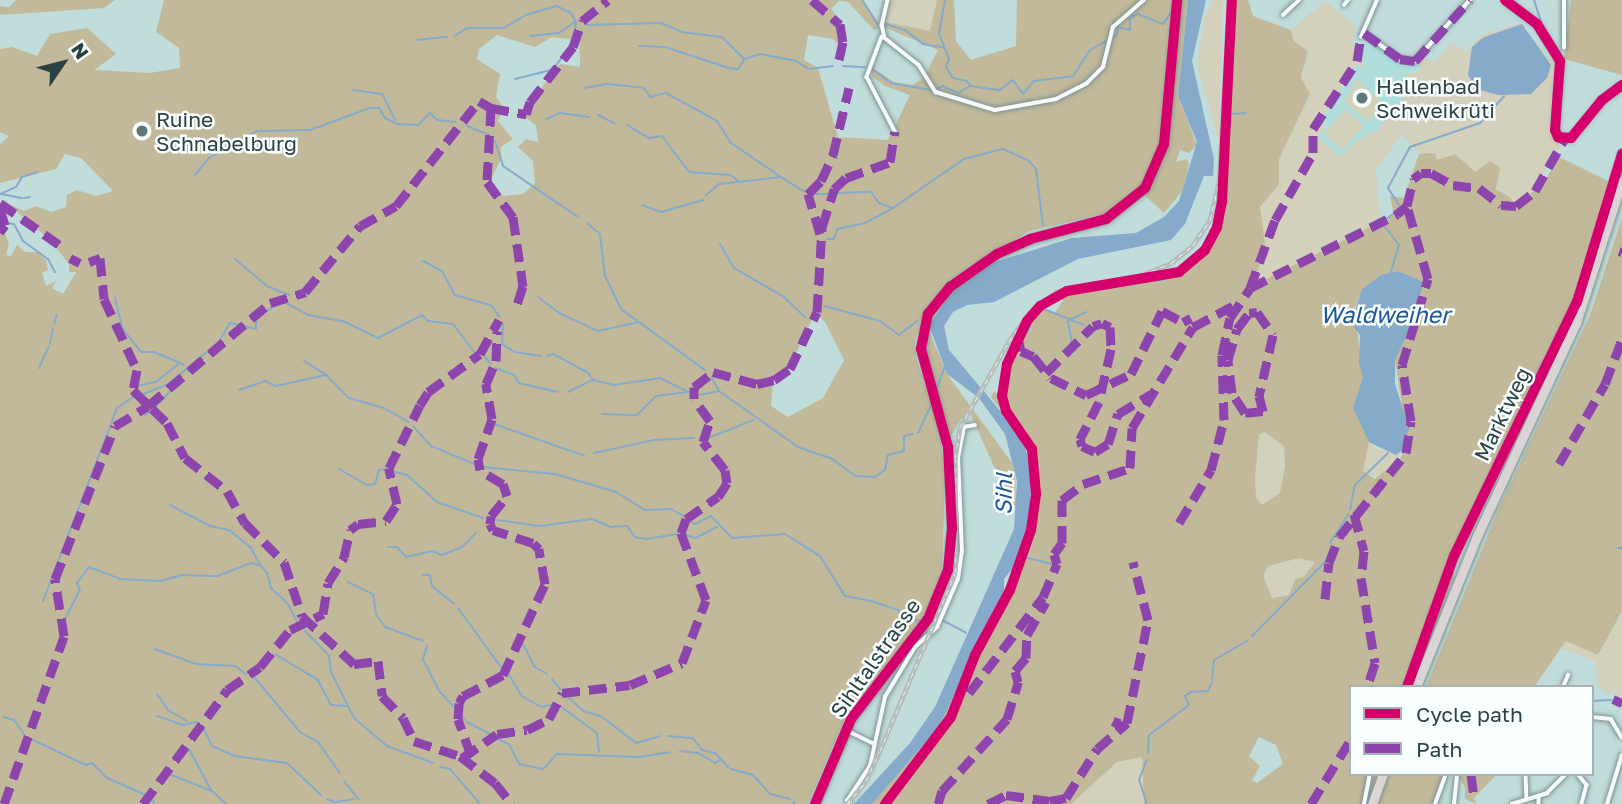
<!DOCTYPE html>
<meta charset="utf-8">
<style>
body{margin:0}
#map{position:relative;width:1622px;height:804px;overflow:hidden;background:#c0dcdb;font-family:"Golos Text",sans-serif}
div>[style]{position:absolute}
.built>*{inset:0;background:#aedddb}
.green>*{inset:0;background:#d3d0bc;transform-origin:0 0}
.forest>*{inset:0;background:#c2b99b}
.water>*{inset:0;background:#85aaca}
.stream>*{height:2px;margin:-1px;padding:0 1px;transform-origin:1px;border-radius:1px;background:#85aaca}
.roads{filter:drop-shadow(0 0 2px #7d9292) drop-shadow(0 0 2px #7d9292)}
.minor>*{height:3.5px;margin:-1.75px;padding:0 1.75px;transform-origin:1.75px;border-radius:1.75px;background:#f6fafa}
.secondary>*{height:5px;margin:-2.5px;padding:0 2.5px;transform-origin:2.5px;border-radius:2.5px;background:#f6fafa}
.primary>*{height:7px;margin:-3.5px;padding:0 3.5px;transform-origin:3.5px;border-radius:3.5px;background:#e5e3e4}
.motorway>*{height:9px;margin:-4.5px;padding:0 4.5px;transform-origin:4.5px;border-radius:4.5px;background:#dad4d5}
.rail>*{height:4.5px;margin-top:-2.25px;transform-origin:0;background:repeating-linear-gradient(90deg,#f9fefe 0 5px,#b5bdbc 0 10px);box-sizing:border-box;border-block:2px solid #b5bdbc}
.quiet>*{height:9px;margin-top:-4.5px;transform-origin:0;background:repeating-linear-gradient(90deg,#8e44ad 0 18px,transparent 0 27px)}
.cycleway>*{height:10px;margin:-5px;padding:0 5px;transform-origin:5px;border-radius:5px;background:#d6006c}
.dots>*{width:19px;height:19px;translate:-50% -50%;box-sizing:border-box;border:4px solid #f9fefe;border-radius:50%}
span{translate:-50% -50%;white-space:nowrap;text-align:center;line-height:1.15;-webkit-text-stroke:5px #f9fefe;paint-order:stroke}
.poi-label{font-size:21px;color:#2c4141}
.left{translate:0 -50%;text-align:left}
.street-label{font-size:21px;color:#2c4141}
.water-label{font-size:23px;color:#205794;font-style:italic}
.legend{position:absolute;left:1349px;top:685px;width:245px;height:91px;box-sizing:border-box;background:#f9fefe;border:2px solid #a7b2b2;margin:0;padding:9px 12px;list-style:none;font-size:21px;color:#2c4141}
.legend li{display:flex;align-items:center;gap:14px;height:35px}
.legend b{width:35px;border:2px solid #a7b2b2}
.north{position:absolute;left:28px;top:28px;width:70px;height:70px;-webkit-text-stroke:5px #f9fefe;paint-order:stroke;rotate:55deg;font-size:19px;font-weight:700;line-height:28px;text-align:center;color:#2c4141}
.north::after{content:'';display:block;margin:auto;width:24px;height:32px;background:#2c4141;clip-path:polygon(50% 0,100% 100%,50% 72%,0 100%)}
</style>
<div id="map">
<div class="built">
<div style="clip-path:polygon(1368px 34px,1400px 59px,1419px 61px,1422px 68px,1407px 73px,1411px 87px,1378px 130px,1356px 141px,1341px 157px,1318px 137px,1326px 127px,1320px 121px,1357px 64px)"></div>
</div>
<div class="green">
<div style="clip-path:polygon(890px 0,937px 0,930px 31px,885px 22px)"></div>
<div style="clip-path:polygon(1213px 0,1223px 0,1219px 142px,1197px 65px,1204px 17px)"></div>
<div style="clip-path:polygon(evenodd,1325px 1px,1355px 25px,1352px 43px,1360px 54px,1358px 61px,1366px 63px,1363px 68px,1357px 64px,1320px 121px,1326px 127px,1318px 137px,1341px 157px,1356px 141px,1378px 130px,1411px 88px,1405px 75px,1421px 70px,1419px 61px,1425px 57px,1435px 63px,1452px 43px,1467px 52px,1481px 35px,1522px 23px,1547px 57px,1556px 62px,1549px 131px,1561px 146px,1529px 195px,1506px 206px,1485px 164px,1480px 172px,1471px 171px,1455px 154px,1437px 160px,1429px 153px,1421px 156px,1402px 134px,1376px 169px,1380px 223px,1254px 285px,1265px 245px,1260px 207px,1277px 187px,1279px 159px,1310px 94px,1301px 79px,1306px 68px,1291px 30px,1325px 1px,1520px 25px,1526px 28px,1550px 67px,1544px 78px,1531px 94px,1498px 95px,1477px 89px,1473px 85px,1472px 47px,1484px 37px,1520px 25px)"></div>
<div style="clip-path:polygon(1357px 79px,1384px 104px,1369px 122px,1344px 102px)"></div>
<div style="left:1345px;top:109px;width:25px;height:33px;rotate:40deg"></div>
<div style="clip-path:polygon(1263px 432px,1284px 446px,1285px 466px,1280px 493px,1262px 506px,1256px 498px,1255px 477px,1259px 434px)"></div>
<div style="clip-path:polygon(1369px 442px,1379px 450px,1400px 453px,1404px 449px,1381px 478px,1363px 471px)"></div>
<div style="clip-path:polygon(1299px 558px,1316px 561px,1304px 577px,1295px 579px,1289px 595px,1273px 599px,1263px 576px,1268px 566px)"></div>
<div style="clip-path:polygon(1622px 612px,1622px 703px,1613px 698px,1619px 686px,1608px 695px,1597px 684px,1596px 662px,1559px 647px,1566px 640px,1598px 655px)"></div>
<div style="clip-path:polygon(1143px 757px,1144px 804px,1071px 804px,1117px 762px)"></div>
</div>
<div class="forest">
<div style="clip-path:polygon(16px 0,115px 0,104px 8px,0 15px,0 6px,9px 7px)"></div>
<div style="clip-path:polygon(evenodd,164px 0,863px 0,881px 27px,874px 30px,848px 2px,839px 1px,831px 9px,845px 26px,842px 49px,833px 39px,808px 35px,804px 60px,818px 68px,838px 137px,888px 140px,910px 95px,885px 86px,873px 77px,870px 66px,894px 82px,913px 85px,924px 77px,938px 50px,884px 27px,885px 22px,930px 31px,937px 0,954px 0,956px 41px,971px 60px,1016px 46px,1017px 0,1188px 0,1178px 96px,1197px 145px,1189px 153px,1180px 150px,1176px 162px,1187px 159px,1189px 164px,1183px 190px,1164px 213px,1139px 190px,1112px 212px,1029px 231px,948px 283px,924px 312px,915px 342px,917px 361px,938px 423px,945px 471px,942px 577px,920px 623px,844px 721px,808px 804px,0 804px,0 225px,9px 243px,6px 255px,11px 256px,17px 245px,25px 252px,39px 252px,46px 261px,48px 270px,42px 273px,46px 286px,56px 281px,52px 288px,63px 294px,76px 272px,69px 272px,69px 264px,50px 240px,8px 204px,25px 211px,36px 206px,51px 212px,66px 207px,67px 195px,77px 190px,96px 196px,113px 191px,81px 158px,65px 154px,56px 169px,0 183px,0 144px,9px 136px,0 132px,0 49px,12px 47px,37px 56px,50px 34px,87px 28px,116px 54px,94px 70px,150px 73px,180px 68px,179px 48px,156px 32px,164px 0,497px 35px,535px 47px,552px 37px,569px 39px,579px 43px,580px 58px,580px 67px,560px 64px,530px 102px,522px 115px,536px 125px,538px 142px,526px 139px,518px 147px,533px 161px,535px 183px,523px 194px,503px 196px,491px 179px,501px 159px,501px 147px,513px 139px,498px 121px,504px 108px,496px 97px,500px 74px,477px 59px,479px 49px,497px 35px,164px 0,815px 313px,825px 322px,844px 360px,823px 398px,788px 417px,771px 406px,773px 382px,789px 368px,815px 313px)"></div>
<div style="clip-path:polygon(evenodd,1235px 0,1248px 0,1253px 16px,1291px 30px,1294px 41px,1308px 51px,1301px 78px,1310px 94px,1279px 159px,1279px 184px,1260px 207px,1265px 245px,1254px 285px,1394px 215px,1390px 196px,1404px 198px,1419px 154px,1435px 153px,1437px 160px,1455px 154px,1475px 172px,1490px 161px,1500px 168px,1496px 189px,1512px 199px,1506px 206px,1511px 207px,1542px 185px,1559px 157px,1608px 181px,1618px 156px,1622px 157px,1580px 291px,1455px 550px,1454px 578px,1412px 687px,1351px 687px,1351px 774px,1446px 774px,1435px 804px,1144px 804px,1142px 757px,1117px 762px,1071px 804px,872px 804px,938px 728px,1026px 545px,1035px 511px,1039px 513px,1040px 498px,1035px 497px,1025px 439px,991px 397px,994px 391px,1004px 403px,1004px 376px,1026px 331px,1030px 333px,1031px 322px,1043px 309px,1054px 314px,1063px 301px,1062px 294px,1177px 276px,1202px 260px,1216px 235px,1225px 207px,1235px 0,1398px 271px,1424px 282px,1413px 323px,1395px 360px,1407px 439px,1401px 458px,1375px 479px,1363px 471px,1369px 442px,1354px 408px,1364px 377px,1354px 310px,1362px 289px,1381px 275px,1398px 271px,1235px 0,1264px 432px,1284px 446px,1285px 466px,1280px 493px,1262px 505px,1256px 498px,1255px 477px,1259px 435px,1264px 432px,1235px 0,1299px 558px,1315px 562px,1304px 577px,1295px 579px,1289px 595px,1272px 598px,1263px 576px,1268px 566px,1299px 558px,1235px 0,1259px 737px,1276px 745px,1283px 764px,1257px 783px,1252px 780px,1260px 766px,1249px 756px,1259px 737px)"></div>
<div style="clip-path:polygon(1571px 0,1622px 0,1622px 75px,1564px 59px)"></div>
<div style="clip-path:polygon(1622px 218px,1622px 611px,1598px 655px,1566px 641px,1534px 687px,1426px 687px,1499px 508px,1590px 315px)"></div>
<div style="clip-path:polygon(929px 331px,947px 374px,1015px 467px,1016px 506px,1002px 499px,1000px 480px,971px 415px,961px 419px,951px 436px,926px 360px)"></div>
<div style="clip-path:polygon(1457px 774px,1497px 774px,1474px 798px,1476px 804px,1465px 799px,1465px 787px)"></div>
</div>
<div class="water">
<div style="clip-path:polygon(1188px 0,1206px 0,1192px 61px,1214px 159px,1213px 176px,1204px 176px,1185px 224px,1171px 240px,1078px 259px,994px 302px,967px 305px,953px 312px,944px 326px,949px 350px,1023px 438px,1031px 471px,1030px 518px,1013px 568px,1004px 579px,1004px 594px,938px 728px,872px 804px,854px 804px,910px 743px,935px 707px,1014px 529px,1017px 481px,1005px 434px,979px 398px,947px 374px,929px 325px,954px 289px,995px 262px,1072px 238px,1136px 233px,1164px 217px,1179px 201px,1197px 142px,1178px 96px)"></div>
<div style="clip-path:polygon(1522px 24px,1551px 65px,1547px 78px,1531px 94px,1498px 95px,1477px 89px,1468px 75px,1472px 47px,1484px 37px)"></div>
<div style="clip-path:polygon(1398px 271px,1424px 282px,1413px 323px,1395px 360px,1395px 384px,1409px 428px,1404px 449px,1396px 455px,1369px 442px,1353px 408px,1363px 377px,1359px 364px,1360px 335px,1351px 323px,1362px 289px,1381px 275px)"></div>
</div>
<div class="stream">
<div style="left:862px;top:0;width:30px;rotate:57deg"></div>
<div style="left:945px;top:0;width:34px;rotate:100deg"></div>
<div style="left:939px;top:33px;width:28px;rotate:69deg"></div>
<div style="left:949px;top:59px;width:9px;rotate:111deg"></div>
<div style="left:946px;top:67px;width:13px;rotate:58deg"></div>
<div style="left:953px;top:78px;width:14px;rotate:12deg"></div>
<div style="left:967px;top:81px;width:6px;rotate:59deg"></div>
<div style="left:970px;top:86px;width:30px;rotate:8deg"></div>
<div style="left:1000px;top:90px;width:16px;rotate:-38deg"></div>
<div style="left:1013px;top:80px;width:17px;rotate:54deg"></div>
<div style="left:1023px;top:94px;width:17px;rotate:-50deg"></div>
<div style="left:1034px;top:81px;width:39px;rotate:-7deg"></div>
<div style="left:1073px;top:76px;width:31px;rotate:-57deg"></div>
<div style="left:1090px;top:50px;width:31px;rotate:-29deg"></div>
<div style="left:1117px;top:35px;width:8px;rotate:-83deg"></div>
<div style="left:1118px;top:27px;width:12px;rotate:14deg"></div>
<div style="left:1130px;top:30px;width:12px;rotate:-90deg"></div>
<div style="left:1130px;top:18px;width:9px;rotate:-27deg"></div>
<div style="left:1138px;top:14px;width:27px;rotate:22deg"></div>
<div style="left:1163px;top:24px;width:16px;rotate:-55deg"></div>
<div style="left:1534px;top:0;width:23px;rotate:72deg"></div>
<div style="left:886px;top:24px;width:20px;rotate:18deg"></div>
<div style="left:905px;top:30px;width:23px;rotate:38deg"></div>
<div style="left:923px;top:44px;width:22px;rotate:10deg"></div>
<div style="left:586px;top:25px;width:75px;rotate:-1.5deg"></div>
<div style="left:661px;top:23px;width:23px;rotate:23deg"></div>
<div style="left:682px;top:32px;width:40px;rotate:7.1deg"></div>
<div style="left:722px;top:37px;width:31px;rotate:45deg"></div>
<div style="left:744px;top:59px;width:17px;rotate:-17deg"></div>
<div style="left:760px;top:54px;width:37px;rotate:11deg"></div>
<div style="left:796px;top:61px;width:15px;rotate:32deg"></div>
<div style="left:809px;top:69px;width:24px;rotate:-7deg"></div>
<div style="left:454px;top:36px;width:15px;rotate:-32deg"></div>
<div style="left:467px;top:28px;width:37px"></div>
<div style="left:504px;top:28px;width:26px;rotate:-31deg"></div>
<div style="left:526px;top:15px;width:31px;rotate:-17deg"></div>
<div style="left:556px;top:6px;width:17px;rotate:25deg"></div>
<div style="left:571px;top:13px;width:10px;rotate:61deg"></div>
<div style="left:530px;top:36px;width:29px;rotate:-6deg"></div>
<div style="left:559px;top:33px;width:19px;rotate:-35deg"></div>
<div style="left:417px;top:40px;width:30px;rotate:-6deg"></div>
<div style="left:639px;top:46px;width:26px;rotate:2deg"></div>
<div style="left:665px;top:47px;width:67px;rotate:18.2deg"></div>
<div style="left:729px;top:68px;width:9px;rotate:6deg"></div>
<div style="left:738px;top:69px;width:11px;rotate:-56deg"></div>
<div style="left:843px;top:66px;width:22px;rotate:3deg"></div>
<div style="left:872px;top:69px;width:24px;rotate:36deg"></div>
<div style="left:891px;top:83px;width:40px;rotate:10deg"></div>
<div style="left:515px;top:79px;width:38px;rotate:-14deg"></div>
<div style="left:552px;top:70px;width:33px;rotate:-51deg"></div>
<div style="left:573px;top:44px;width:21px;rotate:-82deg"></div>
<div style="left:584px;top:88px;width:23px;rotate:-10deg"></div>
<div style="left:607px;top:84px;width:37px;rotate:6deg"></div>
<div style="left:644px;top:88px;width:11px;rotate:56deg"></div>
<div style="left:650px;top:97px;width:16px;rotate:-14deg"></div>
<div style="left:666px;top:93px;width:58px;rotate:28.8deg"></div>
<div style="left:717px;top:121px;width:26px;rotate:58deg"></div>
<div style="left:731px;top:143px;width:60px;rotate:34.2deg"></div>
<div style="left:937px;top:89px;width:7px;rotate:-27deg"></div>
<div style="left:943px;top:86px;width:17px;rotate:25deg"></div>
<div style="left:958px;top:93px;width:14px;rotate:-30deg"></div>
<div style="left:353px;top:90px;width:29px;rotate:8deg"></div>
<div style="left:382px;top:94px;width:29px;rotate:63deg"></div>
<div style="left:1232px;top:114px;width:14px;rotate:-4deg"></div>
<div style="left:598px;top:115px;width:18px;rotate:27deg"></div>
<div style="left:546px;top:119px;width:15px;rotate:-23deg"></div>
<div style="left:560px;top:113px;width:29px;rotate:8deg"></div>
<div style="left:627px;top:125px;width:26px;rotate:31deg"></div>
<div style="left:649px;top:138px;width:13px;rotate:-9deg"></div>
<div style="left:662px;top:136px;width:45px;rotate:53.1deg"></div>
<div style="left:689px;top:172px;width:42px;rotate:4.1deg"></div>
<div style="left:731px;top:175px;width:9px;rotate:41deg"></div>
<div style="left:467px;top:126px;width:24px;rotate:22deg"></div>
<div style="left:495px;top:141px;width:26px;rotate:72deg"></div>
<div style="left:503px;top:166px;width:91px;rotate:34.2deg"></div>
<div style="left:195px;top:175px;width:22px;rotate:-51deg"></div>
<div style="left:209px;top:158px;width:55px;rotate:-29.4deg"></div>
<div style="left:257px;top:131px;width:53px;rotate:-1.1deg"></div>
<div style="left:310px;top:130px;width:64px;rotate:-20.1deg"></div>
<div style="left:370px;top:108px;width:9px"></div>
<div style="left:379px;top:108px;width:12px;rotate:59deg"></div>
<div style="left:385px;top:118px;width:13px;rotate:27deg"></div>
<div style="left:397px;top:124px;width:21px;rotate:3deg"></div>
<div style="left:418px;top:125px;width:17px;rotate:-45deg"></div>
<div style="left:430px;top:113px;width:10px;rotate:45deg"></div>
<div style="left:437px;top:120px;width:19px;rotate:6deg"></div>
<div style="left:837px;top:193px;width:34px;rotate:-2deg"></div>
<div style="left:871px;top:192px;width:14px;rotate:54deg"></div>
<div style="left:879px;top:203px;width:15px;rotate:20deg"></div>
<div style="left:893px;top:208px;width:86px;rotate:-34.6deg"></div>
<div style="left:964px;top:159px;width:40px;rotate:-14.4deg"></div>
<div style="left:1003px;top:149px;width:27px;rotate:24deg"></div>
<div style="left:1028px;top:160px;width:12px;rotate:48deg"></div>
<div style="left:1036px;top:169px;width:57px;rotate:83deg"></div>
<div style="left:0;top:194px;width:17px;rotate:-24deg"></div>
<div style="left:16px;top:187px;width:12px;rotate:-59deg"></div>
<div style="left:22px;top:177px;width:16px;rotate:-18deg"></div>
<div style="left:1px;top:194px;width:21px;rotate:11deg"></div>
<div style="left:812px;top:194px;width:17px"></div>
<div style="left:706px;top:195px;width:17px;rotate:-40deg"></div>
<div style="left:719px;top:184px;width:62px;rotate:-6.4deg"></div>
<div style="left:781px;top:177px;width:28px;rotate:32deg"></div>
<div style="left:24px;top:198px;width:6px;rotate:-9deg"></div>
<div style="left:0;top:204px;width:26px;rotate:81deg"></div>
<div style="left:642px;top:205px;width:20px;rotate:20deg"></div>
<div style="left:661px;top:212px;width:44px;rotate:-15.9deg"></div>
<div style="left:1382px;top:222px;width:24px;rotate:-36deg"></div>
<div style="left:1401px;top:208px;width:24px;rotate:-123deg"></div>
<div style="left:1388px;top:188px;width:47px;rotate:-61.8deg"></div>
<div style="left:1410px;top:147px;width:74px;rotate:-18.9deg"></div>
<div style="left:1480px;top:123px;width:36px;rotate:-48deg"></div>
<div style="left:6px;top:223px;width:8px;rotate:7deg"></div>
<div style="left:14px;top:224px;width:19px;rotate:62deg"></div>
<div style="left:23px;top:241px;width:31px;rotate:36deg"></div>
<div style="left:48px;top:259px;width:15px;rotate:62deg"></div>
<div style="left:587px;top:223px;width:17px;rotate:40deg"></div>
<div style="left:600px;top:234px;width:42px;rotate:83.2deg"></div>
<div style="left:605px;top:276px;width:37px;rotate:64deg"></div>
<div style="left:621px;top:309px;width:104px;rotate:36deg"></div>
<div style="left:1383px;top:224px;width:26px;rotate:53deg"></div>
<div style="left:1399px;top:245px;width:30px;rotate:107deg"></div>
<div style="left:0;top:228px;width:1px"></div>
<div style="left:827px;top:239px;width:7px"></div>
<div style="left:834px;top:239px;width:10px;rotate:-73deg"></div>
<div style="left:837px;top:229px;width:29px;rotate:-12deg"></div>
<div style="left:865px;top:223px;width:30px;rotate:-28deg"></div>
<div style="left:720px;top:244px;width:28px;rotate:60deg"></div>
<div style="left:734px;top:268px;width:58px;rotate:30.1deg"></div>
<div style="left:784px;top:297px;width:30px;rotate:44deg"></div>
<div style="left:235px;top:259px;width:42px;rotate:40.2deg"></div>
<div style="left:267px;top:286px;width:24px;rotate:22deg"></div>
<div style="left:423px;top:261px;width:21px;rotate:28deg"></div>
<div style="left:442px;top:271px;width:27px;rotate:62deg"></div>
<div style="left:455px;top:295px;width:37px;rotate:16deg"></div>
<div style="left:491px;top:305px;width:14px;rotate:54deg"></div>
<div style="left:1182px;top:275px;width:35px;rotate:-43deg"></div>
<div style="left:538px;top:297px;width:26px;rotate:37deg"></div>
<div style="left:559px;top:313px;width:43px;rotate:24.8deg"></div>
<div style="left:598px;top:331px;width:42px;rotate:-12.4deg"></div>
<div style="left:115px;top:298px;width:32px;rotate:76deg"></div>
<div style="left:123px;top:329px;width:29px;rotate:52deg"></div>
<div style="left:141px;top:352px;width:13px"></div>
<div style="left:154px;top:352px;width:33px;rotate:23deg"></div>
<div style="left:824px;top:306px;width:58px;rotate:15deg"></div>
<div style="left:880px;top:321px;width:24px;rotate:36deg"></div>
<div style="left:899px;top:335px;width:23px;rotate:-38deg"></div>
<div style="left:1041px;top:308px;width:46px;rotate:21.6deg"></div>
<div style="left:1069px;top:320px;width:19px;rotate:-25deg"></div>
<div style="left:1068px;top:321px;width:22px;rotate:80deg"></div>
<div style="left:54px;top:324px;width:10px;rotate:-73deg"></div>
<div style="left:503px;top:324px;width:20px;rotate:93deg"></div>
<div style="left:502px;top:344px;width:15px;rotate:32deg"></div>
<div style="left:515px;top:352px;width:26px;rotate:9deg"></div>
<div style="left:243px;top:326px;width:13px;rotate:13deg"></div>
<div style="left:256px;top:329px;width:13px;rotate:-90deg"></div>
<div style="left:256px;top:316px;width:31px;rotate:-27deg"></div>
<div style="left:284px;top:302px;width:27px;rotate:28deg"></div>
<div style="left:308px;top:315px;width:36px;rotate:10deg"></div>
<div style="left:343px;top:321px;width:39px;rotate:26deg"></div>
<div style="left:378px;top:338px;width:50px;rotate:-27.6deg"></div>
<div style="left:422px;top:315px;width:8px;rotate:45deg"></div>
<div style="left:428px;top:321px;width:25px;rotate:7deg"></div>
<div style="left:453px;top:324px;width:36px;rotate:53deg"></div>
<div style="left:1028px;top:332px;width:19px;rotate:-72deg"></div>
<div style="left:1034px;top:314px;width:32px;rotate:-36deg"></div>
<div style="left:1060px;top:295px;width:107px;rotate:-8.6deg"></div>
<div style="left:50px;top:343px;width:14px;rotate:-78deg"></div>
<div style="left:547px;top:356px;width:6px;rotate:-18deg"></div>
<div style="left:553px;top:354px;width:40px;rotate:28deg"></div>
<div style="left:588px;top:373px;width:9px;rotate:54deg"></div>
<div style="left:485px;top:357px;width:9px;rotate:49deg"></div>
<div style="left:304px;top:361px;width:26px;rotate:32deg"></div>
<div style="left:39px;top:368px;width:24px;rotate:-66deg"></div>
<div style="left:495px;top:368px;width:20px;rotate:20deg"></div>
<div style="left:514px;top:375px;width:9px;rotate:58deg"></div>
<div style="left:519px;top:383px;width:40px;rotate:13deg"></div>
<div style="left:711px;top:377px;width:16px;rotate:60deg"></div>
<div style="left:137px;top:386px;width:19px;rotate:-12deg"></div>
<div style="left:156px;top:382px;width:28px;rotate:-39deg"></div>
<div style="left:937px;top:388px;width:23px;rotate:-70deg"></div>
<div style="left:239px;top:390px;width:28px;rotate:-19deg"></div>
<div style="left:265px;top:381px;width:12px;rotate:24deg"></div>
<div style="left:276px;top:386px;width:51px;rotate:-12.4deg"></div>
<div style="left:326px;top:375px;width:33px;rotate:45deg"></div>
<div style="left:349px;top:398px;width:36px;rotate:16deg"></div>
<div style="left:384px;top:408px;width:28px;rotate:30deg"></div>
<div style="left:568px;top:392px;width:28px;rotate:-26deg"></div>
<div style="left:593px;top:380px;width:22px;rotate:13deg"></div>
<div style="left:614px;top:385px;width:47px;rotate:-8.7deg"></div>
<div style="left:660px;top:378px;width:32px;rotate:26deg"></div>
<div style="left:141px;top:395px;width:29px;rotate:-22deg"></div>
<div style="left:168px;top:384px;width:65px;rotate:-39.4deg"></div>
<div style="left:218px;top:343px;width:23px;rotate:-59deg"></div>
<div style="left:230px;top:323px;width:10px;rotate:11deg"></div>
<div style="left:699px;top:395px;width:20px;rotate:-11deg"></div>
<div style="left:719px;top:391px;width:97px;rotate:35.3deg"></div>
<div style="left:798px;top:447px;width:36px;rotate:19deg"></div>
<div style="left:832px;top:459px;width:29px;rotate:36deg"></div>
<div style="left:855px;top:476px;width:20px;rotate:3deg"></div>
<div style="left:875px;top:477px;width:12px;rotate:-35deg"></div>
<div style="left:885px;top:470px;width:15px;rotate:-79deg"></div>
<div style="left:888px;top:455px;width:16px;rotate:-14deg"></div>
<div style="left:904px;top:451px;width:15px;rotate:-90deg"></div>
<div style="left:904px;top:436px;width:9px;rotate:-13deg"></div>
<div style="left:154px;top:408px;width:37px;rotate:-46deg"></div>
<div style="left:602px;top:414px;width:35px;rotate:2deg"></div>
<div style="left:637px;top:415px;width:27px;rotate:-45deg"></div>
<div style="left:656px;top:396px;width:32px;rotate:-7deg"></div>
<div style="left:145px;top:415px;width:8px;rotate:-30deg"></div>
<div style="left:494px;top:424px;width:96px;rotate:19.4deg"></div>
<div style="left:413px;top:426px;width:27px;rotate:48deg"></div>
<div style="left:431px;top:446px;width:50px;rotate:22.4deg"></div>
<div style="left:918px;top:433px;width:33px;rotate:-65deg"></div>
<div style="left:708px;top:438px;width:49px;rotate:-21.4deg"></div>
<div style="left:594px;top:453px;width:61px;rotate:-12.2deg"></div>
<div style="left:654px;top:440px;width:40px;rotate:-2.9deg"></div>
<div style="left:483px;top:467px;width:72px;rotate:5.6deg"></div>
<div style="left:555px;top:474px;width:64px;rotate:16.4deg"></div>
<div style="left:616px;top:492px;width:34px;rotate:32deg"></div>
<div style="left:645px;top:510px;width:26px;rotate:-2deg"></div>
<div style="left:671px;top:509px;width:13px;rotate:29deg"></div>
<div style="left:339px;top:469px;width:32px;rotate:30deg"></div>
<div style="left:367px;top:485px;width:8px;rotate:-7deg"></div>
<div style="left:375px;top:484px;width:15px;rotate:-74deg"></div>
<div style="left:379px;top:470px;width:8px;rotate:-7deg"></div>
<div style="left:395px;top:472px;width:12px;rotate:14deg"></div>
<div style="left:407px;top:475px;width:40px;rotate:42deg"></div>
<div style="left:437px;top:502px;width:49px;rotate:19.2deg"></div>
<div style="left:170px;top:505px;width:45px;rotate:27.7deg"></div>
<div style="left:210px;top:526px;width:19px;rotate:12deg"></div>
<div style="left:229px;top:530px;width:28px;rotate:39deg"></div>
<div style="left:251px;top:548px;width:19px;rotate:62deg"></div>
<div style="left:1350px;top:510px;width:25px;rotate:-79deg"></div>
<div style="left:1355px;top:485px;width:46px;rotate:-44.1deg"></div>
<div style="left:497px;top:520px;width:43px;rotate:7.9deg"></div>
<div style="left:540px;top:526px;width:52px;rotate:-7.7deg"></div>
<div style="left:592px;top:519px;width:21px;rotate:23deg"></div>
<div style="left:611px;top:527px;width:16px;rotate:-4deg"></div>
<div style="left:627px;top:526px;width:14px;rotate:54deg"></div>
<div style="left:635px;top:537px;width:11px;rotate:10deg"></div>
<div style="left:646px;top:539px;width:32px;rotate:-9deg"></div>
<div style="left:688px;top:520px;width:8px;rotate:30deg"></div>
<div style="left:695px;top:524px;width:18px;rotate:-27deg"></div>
<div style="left:711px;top:516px;width:30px;rotate:46deg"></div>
<div style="left:732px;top:538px;width:53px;rotate:-4.3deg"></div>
<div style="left:785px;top:534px;width:41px;rotate:32.2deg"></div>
<div style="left:820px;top:556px;width:47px;rotate:58deg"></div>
<div style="left:845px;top:596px;width:26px;rotate:11deg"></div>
<div style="left:871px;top:601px;width:28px;rotate:18deg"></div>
<div style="left:898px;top:610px;width:9px;rotate:58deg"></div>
<div style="left:903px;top:618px;width:19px;rotate:9deg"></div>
<div style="left:686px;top:535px;width:10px;rotate:17deg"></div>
<div style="left:696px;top:538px;width:24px;rotate:-28deg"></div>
<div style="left:1330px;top:543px;width:34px;rotate:-58deg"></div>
<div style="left:388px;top:547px;width:9px"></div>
<div style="left:397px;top:547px;width:13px;rotate:48deg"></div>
<div style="left:406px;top:557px;width:27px;rotate:-13deg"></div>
<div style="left:432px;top:551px;width:11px;rotate:22deg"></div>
<div style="left:442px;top:555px;width:22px;rotate:-22deg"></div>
<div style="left:462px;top:547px;width:20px;rotate:-45deg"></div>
<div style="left:1618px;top:548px;width:4px"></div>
<div style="left:1020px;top:556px;width:2px;rotate:27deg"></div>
<div style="left:1024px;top:557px;width:32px;rotate:14deg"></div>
<div style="left:422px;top:575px;width:8px"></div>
<div style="left:430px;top:575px;width:11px;rotate:80deg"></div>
<div style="left:432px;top:586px;width:28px;rotate:39deg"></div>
<div style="left:348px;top:582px;width:28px;rotate:26deg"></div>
<div style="left:373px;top:594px;width:20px;rotate:81deg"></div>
<div style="left:376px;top:614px;width:16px;rotate:55deg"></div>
<div style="left:385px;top:627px;width:40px;rotate:20.2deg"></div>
<div style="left:43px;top:601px;width:207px;rotate:-69deg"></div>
<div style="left:117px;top:408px;width:22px;rotate:-34deg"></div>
<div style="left:458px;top:608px;width:77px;rotate:54deg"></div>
<div style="left:66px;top:617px;width:30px;rotate:-63deg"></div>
<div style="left:80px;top:590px;width:8px;rotate:-113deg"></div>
<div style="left:77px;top:583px;width:20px;rotate:-53deg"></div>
<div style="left:89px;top:567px;width:33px;rotate:21deg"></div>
<div style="left:120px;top:579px;width:40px;rotate:2.9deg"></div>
<div style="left:160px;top:581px;width:23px;rotate:-15deg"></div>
<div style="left:182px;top:575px;width:35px;rotate:2deg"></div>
<div style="left:217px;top:576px;width:36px;rotate:-21deg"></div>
<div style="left:251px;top:563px;width:9px;rotate:13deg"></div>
<div style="left:260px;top:565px;width:11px;rotate:49deg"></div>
<div style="left:267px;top:573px;width:16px;rotate:75deg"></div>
<div style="left:271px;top:588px;width:23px;rotate:43deg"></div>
<div style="left:288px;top:604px;width:20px;rotate:63deg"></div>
<div style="left:942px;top:620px;width:27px;rotate:28deg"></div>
<div style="left:305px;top:631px;width:35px;rotate:46deg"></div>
<div style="left:329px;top:656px;width:16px;rotate:83deg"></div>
<div style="left:331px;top:672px;width:51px;rotate:63.4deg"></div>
<div style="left:354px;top:718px;width:43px;rotate:40.3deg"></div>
<div style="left:387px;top:746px;width:49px;rotate:20.3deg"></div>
<div style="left:1252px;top:636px;width:105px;rotate:-45.4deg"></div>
<div style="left:1326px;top:561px;width:14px;rotate:-69deg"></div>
<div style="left:522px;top:642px;width:28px;rotate:63deg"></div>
<div style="left:535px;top:667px;width:14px;rotate:30deg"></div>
<div style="left:427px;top:645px;width:15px;rotate:106deg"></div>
<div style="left:423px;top:659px;width:37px;rotate:63deg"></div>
<div style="left:440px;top:692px;width:25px;rotate:47deg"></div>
<div style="left:155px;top:649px;width:44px;rotate:20.1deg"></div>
<div style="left:196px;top:664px;width:39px;rotate:3deg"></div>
<div style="left:235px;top:666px;width:14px;rotate:36deg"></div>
<div style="left:275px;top:654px;width:50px;rotate:31.2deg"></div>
<div style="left:318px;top:680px;width:28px;rotate:63deg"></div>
<div style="left:331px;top:705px;width:15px;rotate:4deg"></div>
<div style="left:508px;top:673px;width:27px;rotate:59deg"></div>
<div style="left:522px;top:696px;width:20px;rotate:30deg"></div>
<div style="left:255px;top:678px;width:70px;rotate:50.2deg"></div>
<div style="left:300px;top:732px;width:21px;rotate:29deg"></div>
<div style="left:318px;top:742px;width:38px;rotate:55deg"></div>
<div style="left:552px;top:679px;width:13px;rotate:51deg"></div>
<div style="left:1212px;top:679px;width:19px;rotate:-84deg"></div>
<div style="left:1214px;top:660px;width:39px;rotate:-30deg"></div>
<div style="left:157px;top:694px;width:19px;rotate:55deg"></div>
<div style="left:168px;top:710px;width:22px;rotate:30deg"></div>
<div style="left:566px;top:695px;width:23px;rotate:43deg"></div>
<div style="left:583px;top:711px;width:19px;rotate:16deg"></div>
<div style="left:601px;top:716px;width:44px;rotate:37.6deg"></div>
<div style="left:636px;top:743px;width:25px;rotate:-16deg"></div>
<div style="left:1592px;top:701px;width:19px;rotate:-3deg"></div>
<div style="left:1613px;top:701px;width:10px;rotate:24deg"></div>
<div style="left:560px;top:706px;width:46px;rotate:36.1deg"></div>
<div style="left:597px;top:733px;width:19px;rotate:84deg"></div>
<div style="left:541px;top:707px;width:10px;rotate:-11deg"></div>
<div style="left:157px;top:716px;width:28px;rotate:19deg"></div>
<div style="left:183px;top:725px;width:14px;rotate:-12deg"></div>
<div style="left:4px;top:717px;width:10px;rotate:17deg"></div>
<div style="left:14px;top:720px;width:21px;rotate:55deg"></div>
<div style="left:462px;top:717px;width:4px;rotate:45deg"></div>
<div style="left:467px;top:722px;width:26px;rotate:28deg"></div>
<div style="left:204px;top:729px;width:19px;rotate:65deg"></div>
<div style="left:212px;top:746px;width:24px;rotate:24deg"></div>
<div style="left:234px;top:756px;width:53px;rotate:7.5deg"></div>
<div style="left:287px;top:763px;width:47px;rotate:43.3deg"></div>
<div style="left:668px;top:736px;width:25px;rotate:5deg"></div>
<div style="left:693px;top:738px;width:15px;rotate:53deg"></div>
<div style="left:702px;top:750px;width:13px;rotate:13deg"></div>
<div style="left:715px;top:753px;width:8px;rotate:45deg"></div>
<div style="left:497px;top:739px;width:13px;rotate:23deg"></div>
<div style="left:509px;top:744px;width:22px;rotate:63deg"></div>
<div style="left:519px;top:764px;width:25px;rotate:12deg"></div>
<div style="left:543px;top:769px;width:21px;rotate:-47deg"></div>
<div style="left:557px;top:754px;width:82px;rotate:2.1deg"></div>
<div style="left:639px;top:757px;width:31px;rotate:-9deg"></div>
<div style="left:33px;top:740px;width:59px;rotate:25.3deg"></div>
<div style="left:86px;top:765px;width:6px;rotate:-18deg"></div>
<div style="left:92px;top:763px;width:21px;rotate:45deg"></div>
<div style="left:107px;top:778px;width:43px;rotate:23.6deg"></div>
<div style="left:189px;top:749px;width:47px;rotate:61.8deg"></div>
<div style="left:680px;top:751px;width:18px;rotate:6deg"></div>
<div style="left:698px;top:753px;width:20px;rotate:30deg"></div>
<div style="left:715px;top:763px;width:7px;rotate:-34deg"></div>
<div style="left:721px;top:759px;width:11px;rotate:49deg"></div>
<div style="left:1148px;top:753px;width:18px;rotate:-87deg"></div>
<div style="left:1149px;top:735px;width:50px;rotate:-36.9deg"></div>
<div style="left:1189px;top:705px;width:10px;rotate:-114deg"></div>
<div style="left:1185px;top:696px;width:7px;rotate:-34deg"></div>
<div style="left:1191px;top:692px;width:17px;rotate:-3deg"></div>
<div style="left:1208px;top:691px;width:10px;rotate:-66deg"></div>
<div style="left:441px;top:767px;width:9px;rotate:13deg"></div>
<div style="left:450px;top:769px;width:46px;rotate:49.4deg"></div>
<div style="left:731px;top:769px;width:23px;rotate:15deg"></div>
<div style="left:753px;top:775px;width:25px;rotate:48deg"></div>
<div style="left:770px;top:794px;width:21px;rotate:14deg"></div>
<div style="left:169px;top:774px;width:46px;rotate:21.6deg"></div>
<div style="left:212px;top:791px;width:19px;rotate:43deg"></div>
<div style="left:344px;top:781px;width:24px;rotate:52deg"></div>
<div style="left:327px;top:799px;width:9px;rotate:21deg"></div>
<div style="left:335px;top:802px;width:19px;rotate:-9deg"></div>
<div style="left:153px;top:801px;width:3px;rotate:72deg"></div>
<div style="left:793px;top:802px;width:3px;rotate:45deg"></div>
<div style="left:886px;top:804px;width:7px;rotate:-56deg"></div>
<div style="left:1147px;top:804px;width:25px;rotate:-108deg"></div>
<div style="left:1139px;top:780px;width:22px;rotate:-69deg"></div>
</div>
<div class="roads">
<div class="minor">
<div style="left:888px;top:0;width:26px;rotate:103deg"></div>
<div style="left:882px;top:25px;width:13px;rotate:77deg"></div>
<div style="left:885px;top:38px;width:43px;rotate:38.5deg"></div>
<div style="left:919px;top:65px;width:32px;rotate:58deg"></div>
<div style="left:936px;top:92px;width:62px;rotate:17deg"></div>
<div style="left:995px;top:110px;width:62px;rotate:-10.2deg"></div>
<div style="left:1056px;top:99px;width:35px;rotate:-27deg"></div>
<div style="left:1087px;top:83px;width:23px;rotate:-45deg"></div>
<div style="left:1103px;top:67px;width:41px;rotate:-76deg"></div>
<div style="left:1113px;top:27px;width:41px;rotate:-41.1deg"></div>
<div style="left:1344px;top:5px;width:6px;rotate:-51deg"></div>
<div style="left:1283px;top:15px;width:22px;rotate:-43deg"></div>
<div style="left:1364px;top:33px;width:44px;rotate:35.8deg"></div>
<div style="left:1400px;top:59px;width:15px;rotate:8deg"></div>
<div style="left:1415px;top:61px;width:82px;rotate:-48deg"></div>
<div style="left:882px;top:37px;width:43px;rotate:110.6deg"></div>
<div style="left:867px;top:77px;width:61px;rotate:62.6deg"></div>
<div style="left:1361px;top:37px;width:40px;rotate:-66.6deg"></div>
<div style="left:1564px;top:48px;width:48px;rotate:-90deg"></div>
<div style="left:1607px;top:213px;width:61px;rotate:-75.7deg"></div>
<div style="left:1407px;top:687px;width:139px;rotate:-70.3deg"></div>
<div style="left:1454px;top:556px;width:294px;rotate:-64.2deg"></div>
<div style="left:1563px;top:687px;width:13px;rotate:-67deg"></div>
<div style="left:1592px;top:717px;width:19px;rotate:6deg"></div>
<div style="left:1611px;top:719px;width:21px;rotate:59deg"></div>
<div style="left:848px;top:731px;width:28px;rotate:26deg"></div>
<div style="left:1526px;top:774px;width:25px;rotate:88deg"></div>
<div style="left:1578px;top:774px;width:14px;rotate:51deg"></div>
<div style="left:1587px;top:785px;width:20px;rotate:105deg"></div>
<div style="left:1539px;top:796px;width:8px;rotate:90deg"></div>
<div style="left:850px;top:804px;width:4px;rotate:-135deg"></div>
<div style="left:847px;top:801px;width:42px;rotate:-56.7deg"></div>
<div style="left:870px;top:766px;width:71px;rotate:-77.7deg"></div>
<div style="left:885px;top:697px;width:58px;rotate:-59deg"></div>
<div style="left:915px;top:647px;width:30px;rotate:-42deg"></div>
<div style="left:937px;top:627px;width:52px;rotate:-66.4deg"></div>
<div style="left:958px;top:579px;width:27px;rotate:-82deg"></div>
<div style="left:962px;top:552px;width:94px;rotate:-92.4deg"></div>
<div style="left:958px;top:458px;width:32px;rotate:-79deg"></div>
<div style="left:964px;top:427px;width:11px;rotate:-10deg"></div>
<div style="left:1364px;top:804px;width:31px;rotate:-79deg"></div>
<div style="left:1435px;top:804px;width:32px;rotate:-70deg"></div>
<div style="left:1454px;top:804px;width:30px;rotate:-84deg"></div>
<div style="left:1512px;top:804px;width:37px;rotate:-17deg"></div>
<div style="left:1547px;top:793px;width:27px;rotate:-45deg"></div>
<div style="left:1607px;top:804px;width:51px;rotate:-73deg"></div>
</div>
<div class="secondary">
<div style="left:1505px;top:0;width:40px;rotate:37deg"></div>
<div style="left:1537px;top:24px;width:44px;rotate:58.1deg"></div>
<div style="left:1560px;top:61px;width:69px;rotate:94.1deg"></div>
<div style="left:1555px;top:130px;width:8px;rotate:67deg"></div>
<div style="left:1558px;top:137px;width:13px;rotate:4deg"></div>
<div style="left:1571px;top:138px;width:49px;rotate:-50.8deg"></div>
<div style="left:1602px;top:100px;width:25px;rotate:-37deg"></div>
</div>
<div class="primary">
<div style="left:815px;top:804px;width:92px;rotate:-67deg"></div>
<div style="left:851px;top:719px;width:126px;rotate:-52.4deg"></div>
<div style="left:928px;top:619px;width:53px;rotate:-67.8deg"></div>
<div style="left:948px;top:570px;width:42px;rotate:-84.6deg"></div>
<div style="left:952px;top:528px;width:81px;rotate:-92.8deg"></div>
<div style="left:948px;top:447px;width:102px;rotate:-105.4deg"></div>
<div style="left:921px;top:349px;width:36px;rotate:-79deg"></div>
<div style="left:928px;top:314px;width:35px;rotate:-51deg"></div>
<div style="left:950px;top:287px;width:57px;rotate:-35.1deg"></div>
<div style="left:997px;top:254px;width:36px;rotate:-24deg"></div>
<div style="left:1030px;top:239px;width:79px;rotate:-14.7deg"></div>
<div style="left:1106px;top:219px;width:50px;rotate:-38.5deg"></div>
<div style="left:1145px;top:188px;width:48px;rotate:-66.6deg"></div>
<div style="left:1164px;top:144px;width:145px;rotate:-84.8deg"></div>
</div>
<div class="motorway">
<div style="left:1416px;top:687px;width:163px;rotate:-68deg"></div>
<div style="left:1477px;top:536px;width:235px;rotate:-65.1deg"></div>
<div style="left:1576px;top:323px;width:149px;rotate:-72.1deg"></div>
<div style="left:1372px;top:804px;width:32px;rotate:-70deg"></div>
</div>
</div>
<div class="rail">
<div style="left:876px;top:760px;width:203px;rotate:-67.1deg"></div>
<div style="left:955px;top:573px;width:115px;rotate:-90deg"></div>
<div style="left:955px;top:458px;width:31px;rotate:-81deg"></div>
<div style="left:960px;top:427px;width:99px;rotate:-60.3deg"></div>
<div style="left:1009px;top:341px;width:37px;rotate:-54deg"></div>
<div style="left:1031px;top:311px;width:34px;rotate:-37deg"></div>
<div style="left:1058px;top:291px;width:86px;rotate:-10.8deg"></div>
<div style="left:1142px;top:275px;width:31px;rotate:-22deg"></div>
<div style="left:1171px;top:263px;width:28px;rotate:-39deg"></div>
<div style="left:1193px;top:245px;width:30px;rotate:-56deg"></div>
<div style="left:1210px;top:220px;width:39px;rotate:-77deg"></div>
<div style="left:1219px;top:182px;width:182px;rotate:-86.9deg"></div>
<div style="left:847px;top:804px;width:30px;rotate:-50deg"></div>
<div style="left:866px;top:781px;width:32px;rotate:-66deg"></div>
</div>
<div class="quiet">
<div style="left:812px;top:0;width:37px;rotate:41deg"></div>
<div style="left:840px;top:24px;width:18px;rotate:81deg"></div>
<div style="left:843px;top:42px;width:22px;rotate:103deg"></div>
<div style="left:1364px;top:33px;width:44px;rotate:35.8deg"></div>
<div style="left:1400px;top:59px;width:15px;rotate:8deg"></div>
<div style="left:1415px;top:61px;width:82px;rotate:-48deg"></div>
<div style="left:491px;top:108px;width:36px;rotate:10deg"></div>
<div style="left:526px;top:114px;width:13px;rotate:-72deg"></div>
<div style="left:530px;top:102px;width:70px;rotate:-52deg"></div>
<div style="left:573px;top:47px;width:28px;rotate:-71deg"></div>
<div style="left:582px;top:21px;width:33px;rotate:-39deg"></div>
<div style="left:0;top:203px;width:75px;rotate:35.2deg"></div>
<div style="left:0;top:208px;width:18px;rotate:74deg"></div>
<div style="left:5px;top:225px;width:9px;rotate:126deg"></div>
<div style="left:820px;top:234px;width:42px;rotate:-106.7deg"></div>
<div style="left:808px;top:194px;width:18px;rotate:-45deg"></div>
<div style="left:821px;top:181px;width:29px;rotate:-65deg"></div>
<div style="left:833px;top:155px;width:69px;rotate:-76.6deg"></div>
<div style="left:1619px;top:251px;width:3px;rotate:18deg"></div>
<div style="left:70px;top:258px;width:11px;rotate:27deg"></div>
<div style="left:89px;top:262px;width:12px;rotate:-20deg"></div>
<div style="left:100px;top:258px;width:41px;rotate:84.4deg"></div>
<div style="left:104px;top:299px;width:78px;rotate:65.1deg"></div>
<div style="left:137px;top:370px;width:20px;rotate:101deg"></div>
<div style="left:133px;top:390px;width:47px;rotate:44.1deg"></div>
<div style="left:167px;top:423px;width:39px;rotate:63deg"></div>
<div style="left:185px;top:458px;width:53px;rotate:38.2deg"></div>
<div style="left:227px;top:491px;width:37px;rotate:61deg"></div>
<div style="left:245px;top:523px;width:55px;rotate:45deg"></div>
<div style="left:284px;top:562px;width:57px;rotate:71.6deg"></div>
<div style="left:302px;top:616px;width:71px;rotate:42.7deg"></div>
<div style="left:354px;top:664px;width:24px;rotate:-7deg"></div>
<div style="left:378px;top:661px;width:35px;rotate:83deg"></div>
<div style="left:382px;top:696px;width:30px;rotate:46deg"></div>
<div style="left:403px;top:718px;width:25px;rotate:64deg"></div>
<div style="left:414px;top:741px;width:48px;rotate:18.1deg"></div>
<div style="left:460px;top:756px;width:44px;rotate:37.6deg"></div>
<div style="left:495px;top:783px;width:27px;rotate:51deg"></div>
<div style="left:1250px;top:288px;width:72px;rotate:-69.8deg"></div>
<div style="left:1275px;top:220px;width:77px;rotate:-60.4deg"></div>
<div style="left:1313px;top:153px;width:24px;rotate:-90deg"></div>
<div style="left:1313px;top:129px;width:81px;rotate:-57.1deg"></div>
<div style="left:1357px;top:61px;width:24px;rotate:-81deg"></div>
<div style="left:1257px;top:312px;width:28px;rotate:55deg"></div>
<div style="left:1273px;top:335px;width:63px;rotate:102.9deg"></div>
<div style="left:1259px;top:396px;width:16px;rotate:75deg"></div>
<div style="left:1263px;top:411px;width:18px;rotate:174deg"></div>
<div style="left:1245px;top:413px;width:24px;rotate:-123deg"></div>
<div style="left:1232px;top:393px;width:33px;rotate:-97deg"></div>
<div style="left:1228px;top:360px;width:32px;rotate:-74deg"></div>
<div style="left:1237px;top:329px;width:20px;rotate:-53deg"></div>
<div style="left:1249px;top:313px;width:8px;rotate:-7deg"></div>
<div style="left:1019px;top:341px;width:10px;rotate:79deg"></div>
<div style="left:1021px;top:351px;width:13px;rotate:23deg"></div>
<div style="left:1033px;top:356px;width:28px;rotate:51deg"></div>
<div style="left:1051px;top:378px;width:39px;rotate:26deg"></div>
<div style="left:1086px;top:395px;width:50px;rotate:-25deg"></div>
<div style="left:1131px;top:374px;width:70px;rotate:-63.8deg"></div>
<div style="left:1162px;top:311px;width:24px;rotate:28deg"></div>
<div style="left:1183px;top:322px;width:9px;rotate:-27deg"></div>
<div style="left:1046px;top:373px;width:66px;rotate:-45deg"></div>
<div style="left:1093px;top:326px;width:9px;rotate:-18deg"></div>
<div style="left:1102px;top:323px;width:9px;rotate:27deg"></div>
<div style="left:1110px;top:327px;width:22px;rotate:87deg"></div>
<div style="left:1111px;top:349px;width:54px;rotate:102.8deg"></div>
<div style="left:1099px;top:402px;width:42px;rotate:117.2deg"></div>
<div style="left:1080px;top:439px;width:7px;rotate:74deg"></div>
<div style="left:1082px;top:446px;width:14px;rotate:25deg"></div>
<div style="left:1095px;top:452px;width:15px;rotate:-32deg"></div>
<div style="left:1108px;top:444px;width:32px;rotate:-72deg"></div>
<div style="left:1118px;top:414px;width:39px;rotate:-31deg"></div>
<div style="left:1559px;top:464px;width:92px;rotate:-60.1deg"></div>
<div style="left:1605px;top:384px;width:48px;rotate:-69.3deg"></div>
<div style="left:1354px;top:514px;width:38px;rotate:75deg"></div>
<div style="left:1364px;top:551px;width:27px;rotate:96deg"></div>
<div style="left:1361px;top:578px;width:86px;rotate:80.6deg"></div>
<div style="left:1375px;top:663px;width:25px;rotate:108deg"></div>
<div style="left:1179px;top:523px;width:62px;rotate:-58.9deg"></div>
<div style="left:1211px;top:470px;width:52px;rotate:-75.4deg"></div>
<div style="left:1224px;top:420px;width:65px;rotate:-91.8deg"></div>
<div style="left:1222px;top:355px;width:38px;rotate:-78deg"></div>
<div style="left:1230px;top:318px;width:36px;rotate:-56deg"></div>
<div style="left:1250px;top:288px;width:165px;rotate:-26.7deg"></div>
<div style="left:1397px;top:214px;width:13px;rotate:-39deg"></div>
<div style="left:1407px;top:206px;width:28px;rotate:-77deg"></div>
<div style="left:1413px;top:179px;width:10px;rotate:-37deg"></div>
<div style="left:1421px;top:173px;width:10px"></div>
<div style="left:1431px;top:173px;width:25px;rotate:29deg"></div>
<div style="left:1453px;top:185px;width:26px;rotate:7deg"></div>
<div style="left:1479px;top:188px;width:28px;rotate:38deg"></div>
<div style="left:1501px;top:205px;width:15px;rotate:4deg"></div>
<div style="left:1516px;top:206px;width:24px;rotate:-38deg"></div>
<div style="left:1535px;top:191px;width:59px;rotate:-60.4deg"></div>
<div style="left:1325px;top:599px;width:36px;rotate:-84deg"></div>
<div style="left:1329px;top:563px;width:28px;rotate:-69deg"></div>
<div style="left:1339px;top:537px;width:107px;rotate:-51.4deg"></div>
<div style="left:1406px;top:453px;width:32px;rotate:-81deg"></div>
<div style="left:1411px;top:421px;width:57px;rotate:-99.1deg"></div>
<div style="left:1402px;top:365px;width:90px;rotate:-73.2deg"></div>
<div style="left:1428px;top:279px;width:76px;rotate:-106deg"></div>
<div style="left:969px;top:693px;width:121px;rotate:-52.4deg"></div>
<div style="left:1043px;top:597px;width:36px;rotate:-67deg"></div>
<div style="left:1057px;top:564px;width:10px;rotate:-107deg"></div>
<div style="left:1054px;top:554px;width:14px;rotate:-54deg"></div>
<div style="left:1062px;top:543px;width:43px;rotate:-90deg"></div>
<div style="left:1062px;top:500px;width:26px;rotate:-37deg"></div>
<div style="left:1083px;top:484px;width:50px;rotate:-18.8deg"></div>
<div style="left:1130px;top:468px;width:40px;rotate:-87.1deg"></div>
<div style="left:1132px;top:428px;width:118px;rotate:-58.9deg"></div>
<div style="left:1193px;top:327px;width:49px;rotate:-28.1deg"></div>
<div style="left:1613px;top:699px;width:10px;rotate:24deg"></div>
<div style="left:1120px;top:723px;width:7px;rotate:-164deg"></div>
<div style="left:1113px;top:721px;width:12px;rotate:31deg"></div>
<div style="left:471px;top:755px;width:38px;rotate:-110deg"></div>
<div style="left:458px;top:719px;width:16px;rotate:-86deg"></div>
<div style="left:459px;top:703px;width:8px;rotate:-60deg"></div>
<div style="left:463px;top:696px;width:45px;rotate:-27.7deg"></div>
<div style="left:503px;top:675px;width:100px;rotate:-65.2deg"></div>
<div style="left:545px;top:584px;width:36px;rotate:-100deg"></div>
<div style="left:539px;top:549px;width:8px;rotate:-135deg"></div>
<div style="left:533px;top:543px;width:42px;rotate:-162deg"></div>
<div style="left:493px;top:530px;width:7px;rotate:-117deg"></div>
<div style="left:490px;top:524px;width:8px;rotate:-83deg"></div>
<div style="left:491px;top:516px;width:26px;rotate:-51deg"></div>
<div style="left:507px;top:496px;width:13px;rotate:-108deg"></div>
<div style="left:503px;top:484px;width:27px;rotate:-149deg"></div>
<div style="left:480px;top:470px;width:11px;rotate:-100deg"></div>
<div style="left:478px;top:459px;width:42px;rotate:-70.7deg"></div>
<div style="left:492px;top:419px;width:36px;rotate:-100deg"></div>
<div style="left:486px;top:384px;width:25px;rotate:-67deg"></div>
<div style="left:496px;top:361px;width:30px;rotate:-88deg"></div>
<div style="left:462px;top:758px;width:42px;rotate:-34.4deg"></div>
<div style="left:497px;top:734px;width:30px;rotate:-8deg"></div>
<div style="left:527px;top:730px;width:25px;rotate:-27deg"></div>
<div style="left:549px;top:719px;width:29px;rotate:-63deg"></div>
<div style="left:562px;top:693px;width:68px;rotate:-6.7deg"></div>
<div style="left:630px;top:685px;width:56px;rotate:-22.9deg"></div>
<div style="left:682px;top:663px;width:67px;rotate:-69.1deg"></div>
<div style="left:706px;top:600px;width:72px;rotate:-110.5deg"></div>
<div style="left:681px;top:533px;width:15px;rotate:-70deg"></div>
<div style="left:686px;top:519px;width:39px;rotate:-35deg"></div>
<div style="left:718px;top:497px;width:17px;rotate:-57deg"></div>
<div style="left:727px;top:483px;width:13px;rotate:-99deg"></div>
<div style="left:725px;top:470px;width:36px;rotate:-128deg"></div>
<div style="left:703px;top:442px;width:22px;rotate:-72deg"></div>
<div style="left:710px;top:421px;width:27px;rotate:-126deg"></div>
<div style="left:694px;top:399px;width:12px;rotate:-90deg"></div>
<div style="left:694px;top:387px;width:24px;rotate:-38deg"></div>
<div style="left:713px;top:372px;width:46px;rotate:15.3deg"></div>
<div style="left:757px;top:384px;width:17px;rotate:-13deg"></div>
<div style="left:774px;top:380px;width:19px;rotate:-35deg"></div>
<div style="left:790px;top:369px;width:63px;rotate:-64.7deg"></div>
<div style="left:817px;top:312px;width:85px;rotate:-86.6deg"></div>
<div style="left:822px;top:227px;width:40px;rotate:-72deg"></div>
<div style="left:834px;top:189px;width:16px;rotate:-43deg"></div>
<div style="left:846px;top:178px;width:47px;rotate:-20deg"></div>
<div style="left:890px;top:162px;width:31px;rotate:-81deg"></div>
<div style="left:1471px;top:774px;width:24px;rotate:83deg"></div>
<div style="left:4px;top:804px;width:178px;rotate:-70.3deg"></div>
<div style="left:64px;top:636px;width:58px;rotate:-99deg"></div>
<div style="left:55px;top:579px;width:164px;rotate:-68.6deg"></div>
<div style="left:115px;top:426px;width:39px;rotate:-31deg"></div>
<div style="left:148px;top:406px;width:160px;rotate:-40.2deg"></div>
<div style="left:270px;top:303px;width:37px;rotate:-17deg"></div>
<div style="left:305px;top:292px;width:86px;rotate:-50.2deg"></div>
<div style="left:360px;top:226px;width:41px;rotate:-29.1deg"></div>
<div style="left:396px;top:206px;width:134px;rotate:-51.7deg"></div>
<div style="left:479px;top:101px;width:14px;rotate:30deg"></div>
<div style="left:491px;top:108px;width:74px;rotate:93.1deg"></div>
<div style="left:487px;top:182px;width:44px;rotate:53.4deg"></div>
<div style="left:513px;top:217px;width:70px;rotate:81.8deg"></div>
<div style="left:523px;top:286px;width:25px;rotate:108deg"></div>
<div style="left:143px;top:804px;width:142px;rotate:-53.6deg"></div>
<div style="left:227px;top:690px;width:40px;rotate:-34.9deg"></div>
<div style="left:260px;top:667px;width:48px;rotate:-51deg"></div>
<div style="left:290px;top:630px;width:37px;rotate:-26deg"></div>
<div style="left:323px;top:614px;width:31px;rotate:-81deg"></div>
<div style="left:328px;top:583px;width:31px;rotate:-58deg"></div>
<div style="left:344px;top:557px;width:28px;rotate:-77deg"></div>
<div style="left:350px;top:530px;width:10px;rotate:-37deg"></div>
<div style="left:358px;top:524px;width:28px;rotate:-6deg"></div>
<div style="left:386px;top:521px;width:20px;rotate:-57deg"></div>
<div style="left:397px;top:504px;width:37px;rotate:-103deg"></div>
<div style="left:389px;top:468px;width:70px;rotate:-63.8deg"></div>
<div style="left:420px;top:405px;width:15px;rotate:-58deg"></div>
<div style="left:428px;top:392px;width:64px;rotate:-36.2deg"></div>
<div style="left:480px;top:354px;width:39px;rotate:-61deg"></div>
<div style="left:938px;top:804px;width:14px;rotate:-73deg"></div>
<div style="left:942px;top:791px;width:97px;rotate:-47.9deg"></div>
<div style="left:1007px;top:719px;width:39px;rotate:-73deg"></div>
<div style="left:1018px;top:682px;width:11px;rotate:-105deg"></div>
<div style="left:1015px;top:671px;width:17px;rotate:-50deg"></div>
<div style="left:1026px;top:658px;width:23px;rotate:-88deg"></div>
<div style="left:1027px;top:635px;width:38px;rotate:-60deg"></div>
<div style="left:988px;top:804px;width:20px;rotate:-27deg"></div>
<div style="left:1006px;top:795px;width:44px;rotate:7.8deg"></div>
<div style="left:1050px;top:801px;width:16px;rotate:-11deg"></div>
<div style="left:1066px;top:798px;width:58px;rotate:-57.7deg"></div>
<div style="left:1097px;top:749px;width:40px;rotate:-41deg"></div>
<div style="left:1127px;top:723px;width:105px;rotate:-78.5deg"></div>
<div style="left:1148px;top:620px;width:60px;rotate:-104.5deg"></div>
<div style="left:1311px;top:804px;width:76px;rotate:-58.4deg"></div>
</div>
<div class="cycleway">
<div style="left:1505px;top:0;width:40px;rotate:37deg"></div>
<div style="left:1537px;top:24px;width:44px;rotate:58.1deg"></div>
<div style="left:1560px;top:61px;width:69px;rotate:94.1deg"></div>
<div style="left:1555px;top:130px;width:8px;rotate:67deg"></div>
<div style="left:1558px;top:137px;width:13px;rotate:4deg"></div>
<div style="left:1571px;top:138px;width:49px;rotate:-50.8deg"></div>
<div style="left:1602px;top:100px;width:25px;rotate:-37deg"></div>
<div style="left:1407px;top:687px;width:139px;rotate:-70.3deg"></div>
<div style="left:1454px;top:556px;width:282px;rotate:-64.2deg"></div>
<div style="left:1577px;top:302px;width:155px;rotate:-73.1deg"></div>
<div style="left:815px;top:804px;width:92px;rotate:-67deg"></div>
<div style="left:851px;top:719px;width:126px;rotate:-52.4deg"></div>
<div style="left:928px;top:619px;width:53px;rotate:-67.8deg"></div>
<div style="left:948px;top:570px;width:42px;rotate:-84.6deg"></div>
<div style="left:952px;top:528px;width:81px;rotate:-92.8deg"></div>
<div style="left:948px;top:447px;width:102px;rotate:-105.4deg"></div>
<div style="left:921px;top:349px;width:36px;rotate:-79deg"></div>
<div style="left:928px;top:314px;width:35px;rotate:-51deg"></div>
<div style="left:950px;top:287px;width:57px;rotate:-35.1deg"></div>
<div style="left:997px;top:254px;width:36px;rotate:-24deg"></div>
<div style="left:1030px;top:239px;width:79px;rotate:-14.7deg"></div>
<div style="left:1106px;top:219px;width:50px;rotate:-38.5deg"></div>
<div style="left:1145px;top:188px;width:48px;rotate:-66.6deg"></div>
<div style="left:1164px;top:144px;width:145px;rotate:-84.8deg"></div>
<div style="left:885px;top:804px;width:109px;rotate:-52.8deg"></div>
<div style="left:951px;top:717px;width:66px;rotate:-68.8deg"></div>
<div style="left:975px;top:655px;width:74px;rotate:-61.7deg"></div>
<div style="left:1010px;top:590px;width:64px;rotate:-70.7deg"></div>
<div style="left:1031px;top:530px;width:36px;rotate:-82deg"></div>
<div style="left:1036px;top:494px;width:45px;rotate:-95.1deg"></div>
<div style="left:1032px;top:449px;width:46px;rotate:-124.4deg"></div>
<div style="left:1006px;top:411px;width:16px;rotate:-105deg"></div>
<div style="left:1002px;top:396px;width:32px;rotate:-81deg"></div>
<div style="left:1007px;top:364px;width:47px;rotate:-65.1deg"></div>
<div style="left:1027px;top:321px;width:20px;rotate:-49deg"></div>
<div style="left:1040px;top:306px;width:31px;rotate:-29deg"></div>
<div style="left:1067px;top:291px;width:114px;rotate:-9.6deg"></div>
<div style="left:1179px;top:272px;width:34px;rotate:-40deg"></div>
<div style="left:1205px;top:250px;width:26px;rotate:-62deg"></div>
<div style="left:1217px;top:227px;width:25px;rotate:-79deg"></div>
<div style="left:1222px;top:202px;width:202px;rotate:-87.2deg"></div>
</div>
<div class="dots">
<div style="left:1362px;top:98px;background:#607777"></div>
<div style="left:142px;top:131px;background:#607777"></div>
</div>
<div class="poi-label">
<span class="left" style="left:1376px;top:98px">Hallenbad<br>Schweikrüti</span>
<span class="left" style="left:156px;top:131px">Ruine<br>Schnabelburg</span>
</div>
<div class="street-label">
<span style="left:1502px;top:414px;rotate:-64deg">Marktweg</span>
<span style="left:875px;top:658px;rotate:-55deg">Sihltalstrasse</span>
</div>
<div class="water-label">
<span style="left:1385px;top:314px">Waldweiher</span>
<span style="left:1003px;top:494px;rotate:-89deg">Sihl</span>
</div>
<ul class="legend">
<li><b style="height:9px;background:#d6006c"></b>Cycle path</li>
<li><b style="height:9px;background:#8e44ad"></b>Path</li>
</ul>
<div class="north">N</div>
</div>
